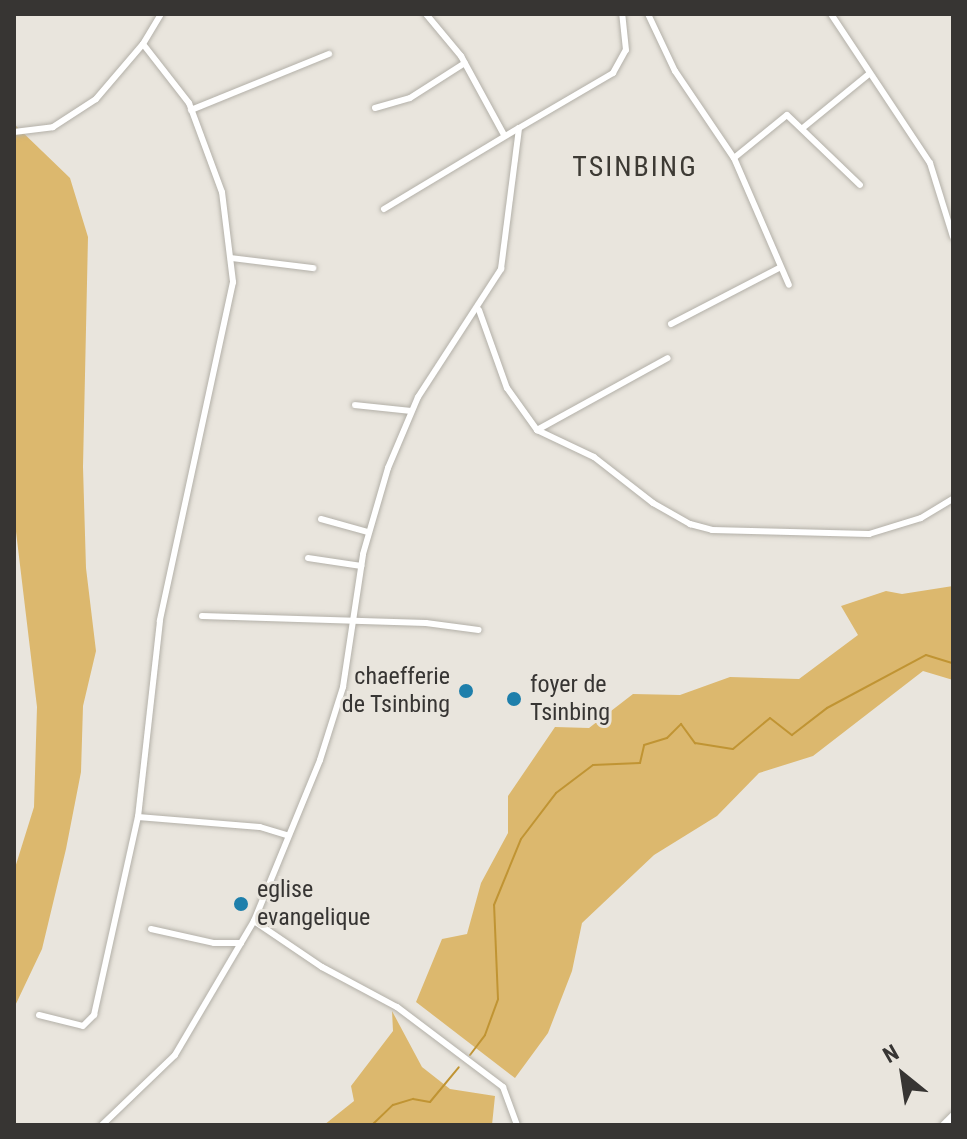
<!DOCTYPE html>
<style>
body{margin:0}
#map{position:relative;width:967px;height:1139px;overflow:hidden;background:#e9e5dd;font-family:"Roboto Condensed",sans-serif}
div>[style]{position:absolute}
.green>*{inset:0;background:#dcb86e}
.stream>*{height:2px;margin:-1px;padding:0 1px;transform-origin:1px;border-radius:1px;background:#c09433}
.roads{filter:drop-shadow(0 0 2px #b3b0a8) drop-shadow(0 0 2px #b3b0a8)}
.street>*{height:6px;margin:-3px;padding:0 3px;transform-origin:3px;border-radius:3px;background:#fff}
.secondary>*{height:9px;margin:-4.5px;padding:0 4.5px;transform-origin:4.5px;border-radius:4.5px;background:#fff}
.dots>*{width:22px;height:22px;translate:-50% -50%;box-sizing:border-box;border:4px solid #e9e5dd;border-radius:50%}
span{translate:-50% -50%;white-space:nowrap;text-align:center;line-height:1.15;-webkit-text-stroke:6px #e9e5dd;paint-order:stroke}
.poi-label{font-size:24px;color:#373533}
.right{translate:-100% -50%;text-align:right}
.left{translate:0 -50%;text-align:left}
.quarter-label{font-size:28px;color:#3d3a34;letter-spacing:2px}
.frame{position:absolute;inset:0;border:16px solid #373533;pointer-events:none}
.north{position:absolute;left:863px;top:1035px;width:80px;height:80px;-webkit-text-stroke:6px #e9e5dd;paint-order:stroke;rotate:330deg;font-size:22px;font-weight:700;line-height:32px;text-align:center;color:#373533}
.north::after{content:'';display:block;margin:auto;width:28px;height:36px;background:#373533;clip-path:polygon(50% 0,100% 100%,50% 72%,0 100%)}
</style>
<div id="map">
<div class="green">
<div style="clip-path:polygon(14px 124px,70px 178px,88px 237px,83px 467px,86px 568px,96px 651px,83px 706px,81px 772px,66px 849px,42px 949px,14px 1008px,14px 871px,34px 807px,37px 707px,14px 515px)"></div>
<div style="clip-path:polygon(953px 586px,953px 680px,923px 671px,813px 756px,759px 773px,717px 816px,654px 855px,582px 923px,572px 971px,548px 1033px,515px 1078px,416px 1002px,442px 939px,467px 934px,481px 883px,508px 833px,508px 796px,555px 727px,589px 728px,633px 694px,680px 695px,730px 677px,799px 679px,858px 635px,841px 606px,886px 591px,902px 594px)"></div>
<div style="clip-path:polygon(392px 1011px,422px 1067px,450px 1089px,495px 1096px,492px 1125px,324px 1125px,354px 1101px,351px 1086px,393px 1031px)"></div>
</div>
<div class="stream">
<div style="left:470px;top:1055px;width:25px;rotate:-53deg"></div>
<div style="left:485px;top:1035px;width:38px;rotate:-70deg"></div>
<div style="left:498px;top:999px;width:94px;rotate:-92.4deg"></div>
<div style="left:494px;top:905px;width:71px;rotate:-67.8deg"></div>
<div style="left:521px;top:839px;width:58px;rotate:-52.7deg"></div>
<div style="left:556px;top:793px;width:46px;rotate:-37.1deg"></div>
<div style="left:593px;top:765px;width:47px;rotate:-2.4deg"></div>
<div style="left:640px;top:763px;width:18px;rotate:-77deg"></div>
<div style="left:644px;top:745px;width:24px;rotate:-17deg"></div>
<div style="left:667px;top:738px;width:20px;rotate:-45deg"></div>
<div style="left:681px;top:724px;width:24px;rotate:54deg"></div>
<div style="left:695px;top:743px;width:38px;rotate:9deg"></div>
<div style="left:733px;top:749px;width:48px;rotate:-40deg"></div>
<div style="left:770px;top:718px;width:28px;rotate:38deg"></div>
<div style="left:792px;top:735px;width:44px;rotate:-37.6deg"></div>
<div style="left:827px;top:708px;width:112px;rotate:-28.2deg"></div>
<div style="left:926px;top:655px;width:28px;rotate:17deg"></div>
<div style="left:372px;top:1125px;width:29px;rotate:-44deg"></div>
<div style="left:393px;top:1105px;width:21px;rotate:-17deg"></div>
<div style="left:413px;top:1099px;width:17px;rotate:10deg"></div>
<div style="left:430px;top:1102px;width:45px;rotate:-50.4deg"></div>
</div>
<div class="roads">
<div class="street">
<div style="left:161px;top:14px;width:35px;rotate:121deg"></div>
<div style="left:143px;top:44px;width:75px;rotate:52.1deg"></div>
<div style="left:189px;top:103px;width:95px;rotate:69.7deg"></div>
<div style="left:222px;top:192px;width:91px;rotate:83deg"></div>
<div style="left:233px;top:282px;width:347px;rotate:102.2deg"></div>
<div style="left:160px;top:621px;width:197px;rotate:96.4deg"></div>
<div style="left:138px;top:817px;width:122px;rotate:4.7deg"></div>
<div style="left:260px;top:827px;width:28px;rotate:17deg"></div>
<div style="left:426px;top:14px;width:55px;rotate:50.2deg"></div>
<div style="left:461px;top:56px;width:90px;rotate:61.4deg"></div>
<div style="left:648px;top:14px;width:63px;rotate:64.7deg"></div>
<div style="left:675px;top:71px;width:105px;rotate:55.9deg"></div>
<div style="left:734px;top:158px;width:138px;rotate:66.6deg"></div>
<div style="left:831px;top:14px;width:179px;rotate:56.4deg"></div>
<div style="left:930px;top:163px;width:77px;rotate:72.7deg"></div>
<div style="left:375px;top:108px;width:36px;rotate:-16deg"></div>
<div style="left:410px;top:98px;width:65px;rotate:-32.5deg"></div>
<div style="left:191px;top:110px;width:149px;rotate:-22.1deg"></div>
<div style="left:804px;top:127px;width:84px;rotate:-39.2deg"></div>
<div style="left:14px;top:132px;width:39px;rotate:-7deg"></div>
<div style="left:53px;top:127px;width:51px;rotate:-33.1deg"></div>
<div style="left:96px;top:99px;width:72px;rotate:-49.5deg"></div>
<div style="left:734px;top:158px;width:68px;rotate:-39.1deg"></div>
<div style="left:787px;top:115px;width:101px;rotate:43.8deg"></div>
<div style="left:384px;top:209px;width:157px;rotate:-31deg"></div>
<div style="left:231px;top:258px;width:83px;rotate:7deg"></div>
<div style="left:479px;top:310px;width:83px;rotate:70.3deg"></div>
<div style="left:507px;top:388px;width:52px;rotate:54.5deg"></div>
<div style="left:537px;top:430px;width:63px;rotate:25.3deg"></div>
<div style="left:594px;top:457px;width:75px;rotate:37.9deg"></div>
<div style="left:653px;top:503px;width:43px;rotate:29.6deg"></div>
<div style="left:690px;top:524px;width:23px;rotate:15deg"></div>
<div style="left:712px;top:530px;width:157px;rotate:1.5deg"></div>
<div style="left:869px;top:534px;width:54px;rotate:-17.1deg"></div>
<div style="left:921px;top:518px;width:37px;rotate:-31deg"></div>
<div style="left:671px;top:324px;width:122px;rotate:-27.4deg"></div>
<div style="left:355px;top:405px;width:56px;rotate:6.1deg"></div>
<div style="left:537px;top:430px;width:149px;rotate:-28.8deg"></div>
<div style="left:321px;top:519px;width:49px;rotate:15.5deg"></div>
<div style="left:308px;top:558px;width:54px;rotate:8.6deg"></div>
<div style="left:202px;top:616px;width:224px;rotate:1.8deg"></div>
<div style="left:426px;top:623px;width:53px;rotate:7.5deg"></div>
<div style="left:254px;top:921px;width:82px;rotate:34.1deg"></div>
<div style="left:322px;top:967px;width:85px;rotate:28.1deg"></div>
<div style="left:397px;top:1007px;width:133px;rotate:37deg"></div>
<div style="left:503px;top:1087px;width:40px;rotate:69.8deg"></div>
<div style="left:151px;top:929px;width:65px;rotate:12.5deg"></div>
<div style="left:214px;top:943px;width:27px"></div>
<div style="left:39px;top:1015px;width:45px;rotate:14deg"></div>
<div style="left:83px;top:1026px;width:16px;rotate:-45deg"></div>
<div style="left:94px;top:1015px;width:203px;rotate:-77.5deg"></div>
<div style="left:102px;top:1125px;width:101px;rotate:-43.8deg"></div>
<div style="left:175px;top:1055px;width:156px;rotate:-59.5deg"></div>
<div style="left:254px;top:921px;width:174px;rotate:-67.7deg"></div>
<div style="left:320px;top:760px;width:77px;rotate:-72.5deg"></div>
<div style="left:343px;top:687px;width:134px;rotate:-81.4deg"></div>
<div style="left:363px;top:554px;width:90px;rotate:-73.8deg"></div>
<div style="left:388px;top:468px;width:77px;rotate:-67.1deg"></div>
<div style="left:418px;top:397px;width:153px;rotate:-57deg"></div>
<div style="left:501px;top:269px;width:142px;rotate:-82.7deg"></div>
<div style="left:519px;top:128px;width:109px;rotate:-30.3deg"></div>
<div style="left:613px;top:73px;width:26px;rotate:-61deg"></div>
<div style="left:626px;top:50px;width:36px;rotate:-96deg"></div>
</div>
<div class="secondary">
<div style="left:944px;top:1125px;width:13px;rotate:-45deg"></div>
</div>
</div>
<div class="dots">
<div style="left:466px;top:691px;background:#1e7fab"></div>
<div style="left:514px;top:699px;background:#1e7fab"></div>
<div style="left:241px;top:904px;background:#1e7fab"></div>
</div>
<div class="poi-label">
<span class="right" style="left:450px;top:691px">chaefferie<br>de Tsinbing</span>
<span class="left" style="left:530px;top:699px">foyer de<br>Tsinbing</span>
<span class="left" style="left:257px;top:904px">eglise<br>evangelique</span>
</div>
<div class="quarter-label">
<span style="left:635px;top:167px">TSINBING</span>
</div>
<div class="frame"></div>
<div class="north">N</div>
</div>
